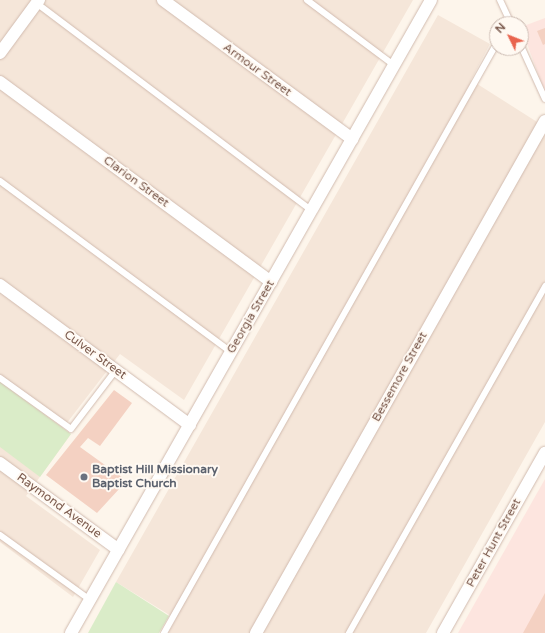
<!DOCTYPE html>
<style>
body{margin:0}
#map{position:relative;width:545px;height:633px;overflow:hidden;background:#fdf5eb;font-family:"Varela Round",sans-serif}
div>[style]{position:absolute}
.residential>*{inset:0;background:#f5e6d9}
.commercial>*{inset:0;background:#fde5df}
.green>*{inset:0;background:#daecc8}
.building>*{inset:0;background:#f4d1c2}
.roads{filter:drop-shadow(0 0 1px #d1bbaf) drop-shadow(0 0 1px #d1bbaf)}
.lane>*{height:6px;margin:-3px;padding:0 3px;transform-origin:3px;border-radius:3px;background:#fff}
.street>*{height:12px;margin:-6px;padding:0 6px;transform-origin:6px;border-radius:6px;background:#fff}
.dots>*{width:11px;height:11px;translate:-50% -50%;box-sizing:border-box;border:2px solid #fff9f2;border-radius:50%}
span{translate:-50% -50%;white-space:nowrap;text-align:center;line-height:1.15;-webkit-text-stroke:4px #fff9f2;paint-order:stroke}
.street-label{font-size:12px;color:#7a594c}
.worship-label{font-size:12px;color:#5b616d;font-weight:700}
.left{translate:0 -50%;text-align:left}
.north{position:absolute;left:489px;top:16px;width:40px;height:40px;box-sizing:border-box;background:#fff9f2;border:1px solid #cab9b0;border-radius:50%;rotate:313deg;font-size:11px;font-weight:700;line-height:16px;text-align:center;color:#7a594c}
.north::after{content:'';display:block;margin:auto;width:14px;height:18px;background:#e9644e;clip-path:polygon(50% 0,100% 100%,50% 72%,0 100%)}
</style>
<div id="map">
<div class="residential">
<div style="clip-path:polygon(0 0,413px 0,184px 400px,120px 354px,63px 428px,71px 434px,26px 496px,100px 550px,73px 597px,0 542px)"></div>
<div style="clip-path:polygon(438px 15px,490px 44px,471px 80px,545px 127px,545px 422px,426px 633px,168px 633px,176px 619px,116px 582px)"></div>
</div>
<div class="commercial">
<div style="clip-path:polygon(545px 18px,545px 93px,521px 27px)"></div>
<div style="clip-path:polygon(545px 479px,545px 633px,458px 633px)"></div>
</div>
<div class="green">
<div style="clip-path:polygon(0 382px,71px 434px,40px 477px,0 447px)"></div>
<div style="clip-path:polygon(116px 582px,169px 616px,159px 633px,88px 633px)"></div>
</div>
<div class="building">
<div style="clip-path:polygon(545px 28px,545px 44px,543px 45px,537px 31px)"></div>
<div style="clip-path:polygon(114px 390px,132px 403px,100px 446px,88px 438px,80px 447px,123px 478px,117px 486px,120px 488px,97px 513px,46px 475px)"></div>
<div style="clip-path:polygon(545px 593px,545px 633px,523px 633px)"></div>
</div>
<div class="roads">
<div class="lane">
<div style="left:307px;top:0;width:109px;rotate:36.8deg"></div>
<div style="left:500px;top:0;width:26px;rotate:65deg"></div>
<div style="left:35px;top:2px;width:347px;rotate:37deg"></div>
<div style="left:521px;top:46px;width:58px;rotate:65.6deg"></div>
<div style="left:0;top:181px;width:287px;rotate:36.5deg"></div>
<div style="left:0;top:378px;width:87px;rotate:35.7deg"></div>
<div style="left:71px;top:429px;width:74px;rotate:-52.7deg"></div>
<div style="left:0;top:535px;width:111px;rotate:35.8deg"></div>
<div style="left:164px;top:633px;width:672px;rotate:-60.57deg"></div>
<div style="left:349px;top:633px;width:399px;rotate:-60.5deg"></div>
</div>
<div class="street">
<div style="left:163px;top:0;width:235px;rotate:36.3deg"></div>
<div style="left:0;top:53px;width:66px;rotate:-53.7deg"></div>
<div style="left:0;top:82px;width:337px;rotate:36.4deg"></div>
<div style="left:0;top:285px;width:236px;rotate:36.4deg"></div>
<div style="left:0;top:463px;width:147px;rotate:36.2deg"></div>
<div style="left:71px;top:633px;width:728px;rotate:-60.37deg"></div>
<div style="left:256px;top:633px;width:588px;rotate:-60.56deg"></div>
<div style="left:443px;top:633px;width:207px;rotate:-60.5deg"></div>
</div>
</div>
<div class="dots">
<div style="left:84px;top:477px;background:#6b7280"></div>
</div>
<div class="street-label">
<span style="left:257px;top:70px;rotate:36deg">Armour Street</span>
<span style="left:136px;top:182px;rotate:36deg">Clarion Street</span>
<span style="left:251px;top:317px;rotate:-60deg">Georgia Street</span>
<span style="left:95px;top:355px;rotate:36deg">Culver Street</span>
<span style="left:400px;top:377px;rotate:-61deg">Bessemore Street</span>
<span style="left:59px;top:506px;rotate:36deg">Raymond Avenue</span>
<span style="left:494px;top:543px;rotate:-61deg">Peter Hunt Street</span>
</div>
<div class="worship-label">
<span class="left" style="left:92px;top:477px">Baptist Hill Missionary<br>Baptist Church</span>
</div>
<div class="north">N</div>
</div>
